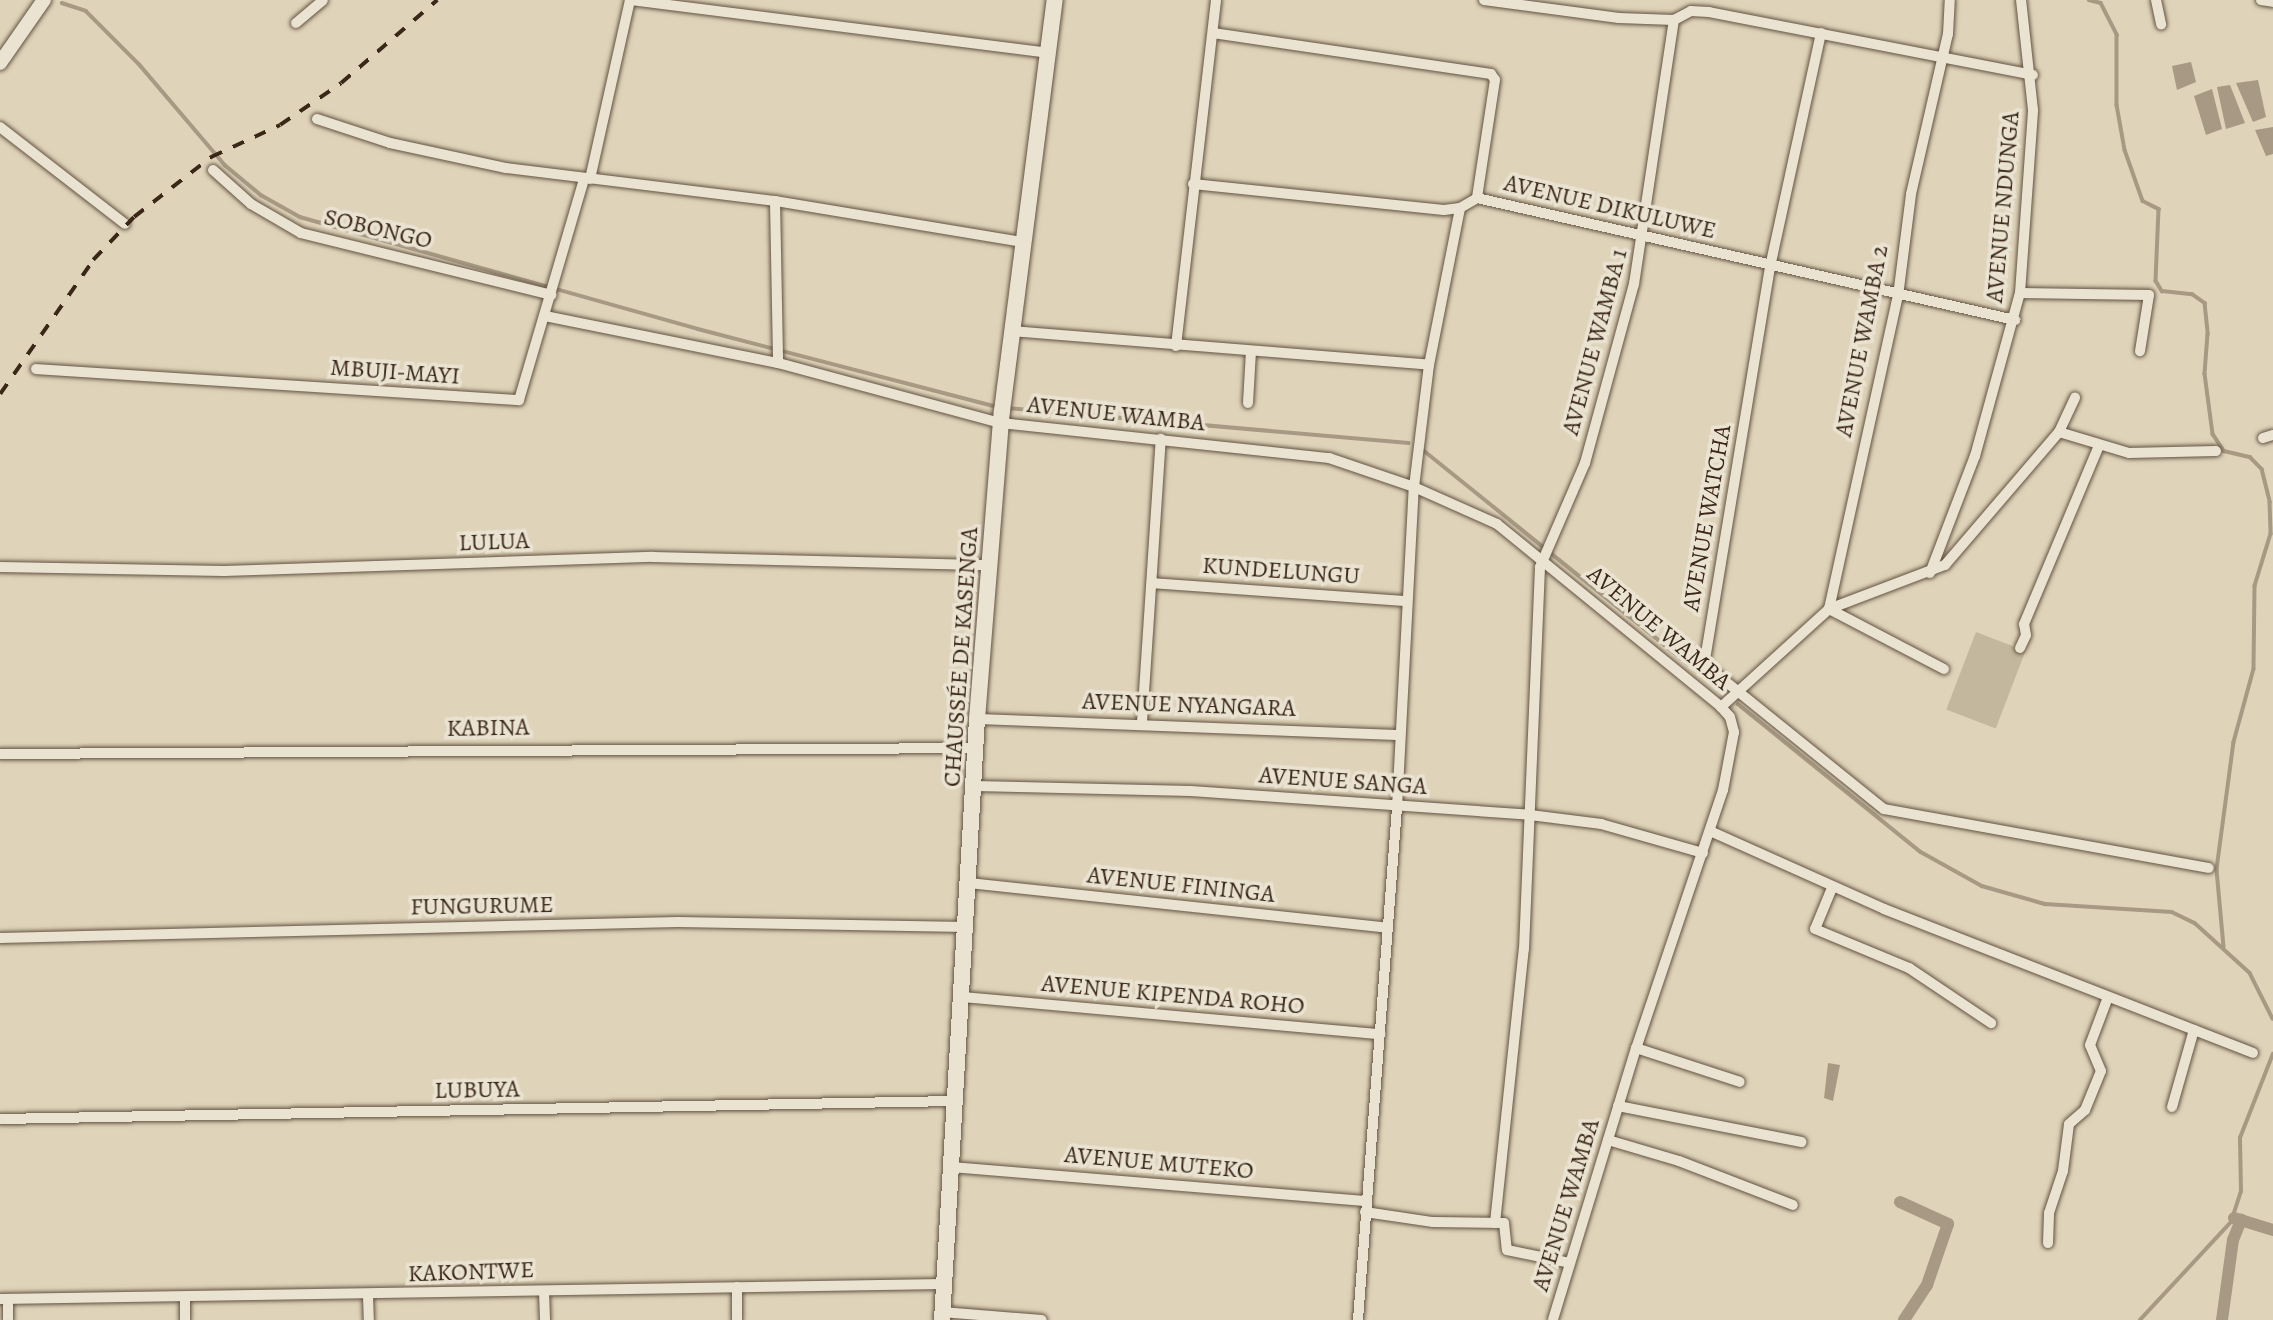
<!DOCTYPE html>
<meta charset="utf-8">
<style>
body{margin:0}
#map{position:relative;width:2273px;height:1320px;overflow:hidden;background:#dfd4ba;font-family:Alegreya,serif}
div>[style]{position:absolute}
.green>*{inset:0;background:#c3b79e;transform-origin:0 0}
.water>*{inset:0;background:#a79983}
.stream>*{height:3.5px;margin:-1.75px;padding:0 1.75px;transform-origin:1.75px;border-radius:1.75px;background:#a79983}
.canal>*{height:12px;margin:-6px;padding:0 6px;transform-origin:6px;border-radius:6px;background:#a79983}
.roads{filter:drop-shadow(0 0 2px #635240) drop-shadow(0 0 2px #635240)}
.minor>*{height:10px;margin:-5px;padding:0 5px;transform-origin:5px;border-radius:5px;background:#eae3d2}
.tertiary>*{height:14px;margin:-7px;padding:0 7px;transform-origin:7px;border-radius:7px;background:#eae3d2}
.secondary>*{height:16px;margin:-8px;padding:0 8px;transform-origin:8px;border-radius:8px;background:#eae3d2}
.rail>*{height:3.5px;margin-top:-1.75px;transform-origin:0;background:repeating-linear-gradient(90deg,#3a2717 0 12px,transparent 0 24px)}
span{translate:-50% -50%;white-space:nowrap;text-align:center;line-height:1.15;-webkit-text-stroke:7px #eae3d2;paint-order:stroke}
.street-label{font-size:24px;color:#3a2717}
</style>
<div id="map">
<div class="green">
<div style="left:1976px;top:632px;width:53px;height:83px;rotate:21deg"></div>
</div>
<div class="water">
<div style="clip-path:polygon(2191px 62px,2196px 82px,2177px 90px,2172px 66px)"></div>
<div style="clip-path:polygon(2258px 80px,2266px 117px,2253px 122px,2236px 83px)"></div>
<div style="clip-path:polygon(2230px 85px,2245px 123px,2226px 129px,2217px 87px)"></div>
<div style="clip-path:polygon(2212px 89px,2222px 129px,2206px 135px,2194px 96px)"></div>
<div style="clip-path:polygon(2273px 127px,2273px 154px,2266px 156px,2255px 130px)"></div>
<div style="clip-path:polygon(1828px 1063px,1840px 1065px,1833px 1101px,1824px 1098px)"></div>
</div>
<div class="stream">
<div style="left:2089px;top:0;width:12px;rotate:14deg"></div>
<div style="left:2101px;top:3px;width:36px;rotate:63deg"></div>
<div style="left:2117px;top:35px;width:70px;rotate:90deg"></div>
<div style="left:2117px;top:105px;width:46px;rotate:79.9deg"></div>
<div style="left:2125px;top:150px;width:54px;rotate:70.6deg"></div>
<div style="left:2143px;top:201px;width:18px;rotate:27deg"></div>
<div style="left:2159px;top:209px;width:72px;rotate:92.4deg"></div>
<div style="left:2156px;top:281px;width:12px;rotate:59deg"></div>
<div style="left:2162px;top:291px;width:30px;rotate:6deg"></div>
<div style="left:2192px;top:294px;width:16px;rotate:35deg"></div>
<div style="left:2205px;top:303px;width:31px;rotate:84deg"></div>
<div style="left:2208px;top:334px;width:40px;rotate:94.3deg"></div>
<div style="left:2205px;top:374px;width:61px;rotate:82.4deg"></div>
<div style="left:2213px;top:434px;width:20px;rotate:57deg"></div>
<div style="left:2224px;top:451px;width:27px;rotate:13deg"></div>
<div style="left:2250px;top:457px;width:17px;rotate:45deg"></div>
<div style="left:2262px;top:469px;width:34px;rotate:76deg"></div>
<div style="left:2270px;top:502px;width:32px;rotate:88deg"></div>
<div style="left:2271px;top:534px;width:54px;rotate:107.1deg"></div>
<div style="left:2255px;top:586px;width:83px;rotate:90.7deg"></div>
<div style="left:2254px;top:669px;width:76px;rotate:105.3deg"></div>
<div style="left:2234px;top:742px;width:129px;rotate:97.6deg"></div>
<div style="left:2217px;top:870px;width:77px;rotate:84.8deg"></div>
<div style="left:62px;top:3px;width:25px;rotate:18deg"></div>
<div style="left:86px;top:11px;width:75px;rotate:45deg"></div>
<div style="left:139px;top:64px;width:133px;rotate:49.6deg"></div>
<div style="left:225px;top:165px;width:47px;rotate:39.8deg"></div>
<div style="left:261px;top:195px;width:45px;rotate:29.4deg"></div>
<div style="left:300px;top:217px;width:413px;rotate:15.7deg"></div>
<div style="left:698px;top:329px;width:309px;rotate:14.6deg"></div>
<div style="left:1008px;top:408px;width:402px;rotate:5deg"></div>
<div style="left:1422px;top:449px;width:384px;rotate:38.9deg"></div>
<div style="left:1738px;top:704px;width:235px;rotate:39deg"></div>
<div style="left:1921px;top:852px;width:70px;rotate:29.1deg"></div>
<div style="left:1982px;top:886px;width:66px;rotate:15.9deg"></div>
<div style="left:2045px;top:904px;width:127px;rotate:3.6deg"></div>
<div style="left:2172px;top:912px;width:25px;rotate:26deg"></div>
<div style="left:2195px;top:923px;width:74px;rotate:42.3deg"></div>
<div style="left:2250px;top:973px;width:51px;rotate:63.4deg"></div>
<div style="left:2140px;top:1320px;width:134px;rotate:-47.1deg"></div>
<div style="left:2231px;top:1222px;width:32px;rotate:-72deg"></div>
<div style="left:2241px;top:1192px;width:54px;rotate:-91.1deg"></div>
<div style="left:2240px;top:1138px;width:90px;rotate:-68.6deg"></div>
</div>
<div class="canal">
<div style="left:1900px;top:1202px;width:53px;rotate:24.6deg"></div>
<div style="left:1948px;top:1224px;width:65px;rotate:109deg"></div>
<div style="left:1927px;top:1285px;width:42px;rotate:123.3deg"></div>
<div style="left:2234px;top:1218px;width:41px;rotate:17.1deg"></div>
<div style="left:2222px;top:1320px;width:81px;rotate:-82.2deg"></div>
<div style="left:2233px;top:1240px;width:22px;rotate:-68deg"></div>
</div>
<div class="roads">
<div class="minor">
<div style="left:630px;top:0;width:420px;rotate:7.2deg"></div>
<div style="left:1484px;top:0;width:136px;rotate:7.6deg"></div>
<div style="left:1619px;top:18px;width:55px;rotate:2.1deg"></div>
<div style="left:1674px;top:20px;width:19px;rotate:-28deg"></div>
<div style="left:1691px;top:11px;width:18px;rotate:3deg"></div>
<div style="left:1709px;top:12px;width:330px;rotate:11deg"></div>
<div style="left:2156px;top:0;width:25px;rotate:78deg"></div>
<div style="left:2261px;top:0;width:12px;rotate:9deg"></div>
<div style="left:296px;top:23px;width:35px;rotate:-40deg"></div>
<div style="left:1213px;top:33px;width:281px;rotate:8.4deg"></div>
<div style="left:1491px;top:74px;width:7px;rotate:56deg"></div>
<div style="left:1495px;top:80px;width:119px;rotate:98.7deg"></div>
<div style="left:1821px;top:33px;width:239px;rotate:102.3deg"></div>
<div style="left:1770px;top:267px;width:402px;rotate:99.4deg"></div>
<div style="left:1704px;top:664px;width:231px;rotate:38.9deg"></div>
<div style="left:1884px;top:809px;width:330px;rotate:10.3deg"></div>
<div style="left:317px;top:119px;width:77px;rotate:18.2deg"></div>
<div style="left:390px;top:143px;width:119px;rotate:12.2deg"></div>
<div style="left:506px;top:168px;width:271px;rotate:7deg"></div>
<div style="left:775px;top:201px;width:251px;rotate:9.4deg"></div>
<div style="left:0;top:127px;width:158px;rotate:37.8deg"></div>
<div style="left:213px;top:170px;width:51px;rotate:41.8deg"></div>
<div style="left:251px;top:204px;width:58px;rotate:30.1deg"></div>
<div style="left:301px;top:233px;width:258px;rotate:13.9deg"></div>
<div style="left:590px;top:179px;width:183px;rotate:-77.4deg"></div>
<div style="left:1193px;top:184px;width:252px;rotate:5.9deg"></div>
<div style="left:1444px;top:210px;width:16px;rotate:-7deg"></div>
<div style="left:1460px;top:208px;width:20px;rotate:-30deg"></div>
<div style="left:1477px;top:198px;width:552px;rotate:12.78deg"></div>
<div style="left:775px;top:201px;width:162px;rotate:88.9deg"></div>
<div style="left:2020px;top:293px;width:129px;rotate:0.9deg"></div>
<div style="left:2149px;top:295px;width:57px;rotate:99.1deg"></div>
<div style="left:545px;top:316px;width:238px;rotate:11.4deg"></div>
<div style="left:778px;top:363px;width:231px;rotate:15.1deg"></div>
<div style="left:1001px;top:423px;width:330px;rotate:6.1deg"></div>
<div style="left:1329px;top:458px;width:90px;rotate:18.8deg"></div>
<div style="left:1414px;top:487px;width:91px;rotate:24deg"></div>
<div style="left:1497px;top:524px;width:289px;rotate:39.2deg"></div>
<div style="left:1721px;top:707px;width:13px;rotate:48deg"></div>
<div style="left:1730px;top:717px;width:16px;rotate:75deg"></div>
<div style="left:1734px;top:732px;width:59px;rotate:100.7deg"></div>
<div style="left:1723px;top:790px;width:272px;rotate:108.6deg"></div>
<div style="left:1636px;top:1048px;width:284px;rotate:107deg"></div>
<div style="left:1010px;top:331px;width:420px;rotate:4.6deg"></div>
<div style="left:1176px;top:346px;width:348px;rotate:-83.4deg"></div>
<div style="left:36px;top:369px;width:484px;rotate:3.7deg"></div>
<div style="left:519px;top:400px;width:230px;rotate:-73.6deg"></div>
<div style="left:1248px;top:403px;width:52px;rotate:-86.7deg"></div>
<div style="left:2059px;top:432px;width:73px;rotate:16.7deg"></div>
<div style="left:2129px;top:453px;width:87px;rotate:-1.3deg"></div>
<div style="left:2263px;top:438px;width:10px;rotate:-17deg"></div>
<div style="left:0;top:567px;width:224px;rotate:1deg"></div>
<div style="left:224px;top:571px;width:429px;rotate:-1.9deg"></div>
<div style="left:653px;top:557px;width:336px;rotate:1.4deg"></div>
<div style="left:1930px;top:573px;width:125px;rotate:-69deg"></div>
<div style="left:1975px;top:456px;width:169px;rotate:-74.6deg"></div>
<div style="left:2020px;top:293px;width:183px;rotate:-85.9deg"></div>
<div style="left:2033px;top:110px;width:111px;rotate:-96.2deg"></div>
<div style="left:1152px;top:583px;width:255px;rotate:4.1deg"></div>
<div style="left:2020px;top:648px;width:14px;rotate:-65deg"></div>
<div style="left:2026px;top:635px;width:11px;rotate:-100deg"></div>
<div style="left:2024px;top:624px;width:193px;rotate:-67.2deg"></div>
<div style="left:1944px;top:669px;width:130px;rotate:-152.4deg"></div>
<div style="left:1829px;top:609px;width:321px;rotate:-77.6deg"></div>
<div style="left:1898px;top:296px;width:103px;rotate:-82.7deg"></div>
<div style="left:1911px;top:194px;width:164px;rotate:-77deg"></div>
<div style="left:1948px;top:34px;width:34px;rotate:-87deg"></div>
<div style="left:1721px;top:707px;width:146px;rotate:-42.2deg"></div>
<div style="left:1829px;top:609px;width:124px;rotate:-20.8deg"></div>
<div style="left:1945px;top:565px;width:175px;rotate:-49.4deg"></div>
<div style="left:2059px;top:432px;width:38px;rotate:-65deg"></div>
<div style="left:977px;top:719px;width:421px;rotate:2.2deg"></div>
<div style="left:1142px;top:722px;width:284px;rotate:-86.2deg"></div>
<div style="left:0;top:754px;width:976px;rotate:-0.35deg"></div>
<div style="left:975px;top:786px;width:216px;rotate:1.3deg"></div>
<div style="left:1191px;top:791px;width:340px;rotate:4deg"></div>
<div style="left:1530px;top:815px;width:72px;rotate:7.2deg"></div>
<div style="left:1601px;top:824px;width:106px;rotate:15.9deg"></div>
<div style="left:1710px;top:831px;width:191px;rotate:24.1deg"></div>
<div style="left:1884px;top:909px;width:396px;rotate:21.3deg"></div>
<div style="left:969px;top:883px;width:421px;rotate:6.1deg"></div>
<div style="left:1832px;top:888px;width:44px;rotate:112.5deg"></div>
<div style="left:1815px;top:929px;width:102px;rotate:22.5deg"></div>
<div style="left:1909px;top:968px;width:99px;rotate:33.9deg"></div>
<div style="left:0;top:938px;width:678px;rotate:-1.35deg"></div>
<div style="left:678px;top:922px;width:288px;rotate:1deg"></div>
<div style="left:962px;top:997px;width:420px;rotate:5.1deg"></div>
<div style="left:1636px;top:1048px;width:109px;rotate:18.1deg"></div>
<div style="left:1618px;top:1106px;width:187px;rotate:11.1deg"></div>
<div style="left:2172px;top:1107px;width:80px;rotate:-74.1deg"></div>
<div style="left:0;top:1119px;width:956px;rotate:-1.08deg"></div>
<div style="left:1608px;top:1140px;width:74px;rotate:16.5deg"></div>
<div style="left:1679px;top:1161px;width:122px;rotate:21.1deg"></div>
<div style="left:950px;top:1167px;width:417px;rotate:4.7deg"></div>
<div style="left:1365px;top:1212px;width:69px;rotate:8.4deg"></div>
<div style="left:1433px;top:1222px;width:71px;rotate:0.8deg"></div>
<div style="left:1504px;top:1223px;width:27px;rotate:84deg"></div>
<div style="left:1507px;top:1250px;width:64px;rotate:11.7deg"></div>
<div style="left:1495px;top:1223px;width:276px;rotate:-84deg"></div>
<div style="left:1524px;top:949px;width:382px;rotate:-87.6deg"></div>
<div style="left:1540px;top:567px;width:113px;rotate:-66.6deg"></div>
<div style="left:1585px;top:463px;width:186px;rotate:-74.7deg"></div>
<div style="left:1634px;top:284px;width:267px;rotate:-81.4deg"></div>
<div style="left:2048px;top:1243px;width:30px;rotate:-88deg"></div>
<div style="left:2049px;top:1213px;width:44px;rotate:-71.6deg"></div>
<div style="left:2063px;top:1171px;width:47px;rotate:-82.7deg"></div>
<div style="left:2069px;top:1124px;width:21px;rotate:-41deg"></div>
<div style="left:2085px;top:1110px;width:42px;rotate:-67.7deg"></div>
<div style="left:2101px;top:1071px;width:28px;rotate:-113deg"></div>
<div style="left:2090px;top:1045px;width:51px;rotate:-69.4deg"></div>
<div style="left:737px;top:1287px;width:33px;rotate:90deg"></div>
<div style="left:544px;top:1291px;width:29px;rotate:88deg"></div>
<div style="left:368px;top:1296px;width:24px;rotate:88deg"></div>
<div style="left:0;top:1299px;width:943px;rotate:-0.91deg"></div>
<div style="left:8px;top:1299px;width:21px;rotate:90deg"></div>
<div style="left:185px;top:1299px;width:21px;rotate:90deg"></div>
<div style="left:942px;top:1312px;width:100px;rotate:4.6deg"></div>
<div style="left:1358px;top:1320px;width:514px;rotate:-85.65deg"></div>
<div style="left:1397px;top:807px;width:320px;rotate:-87deg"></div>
<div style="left:1414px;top:487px;width:123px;rotate:-83deg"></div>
<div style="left:1429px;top:365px;width:160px;rotate:-78.8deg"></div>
</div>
<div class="tertiary">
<div style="left:0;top:63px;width:77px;rotate:-55.1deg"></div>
</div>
<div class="secondary">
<div style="left:942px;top:1320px;width:602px;rotate:-86.67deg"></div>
<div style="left:977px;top:719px;width:309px;rotate:-85.4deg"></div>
<div style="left:1002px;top:411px;width:414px;rotate:-82.7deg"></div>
</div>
</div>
<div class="rail">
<div style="left:0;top:394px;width:163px;rotate:-55.2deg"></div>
<div style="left:93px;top:260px;width:59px;rotate:-46.4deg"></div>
<div style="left:134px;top:217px;width:98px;rotate:-37.9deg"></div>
<div style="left:211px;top:157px;width:76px;rotate:-24.9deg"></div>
<div style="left:280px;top:125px;width:74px;rotate:-34.5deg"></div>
<div style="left:341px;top:83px;width:127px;rotate:-40.8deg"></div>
</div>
<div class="street-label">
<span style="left:1610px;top:207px;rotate:13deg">AVENUE DIKULUWE</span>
<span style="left:2003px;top:207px;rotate:-85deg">AVENUE NDUNGA</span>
<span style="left:378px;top:229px;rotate:13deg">SOBONGO</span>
<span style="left:1862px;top:341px;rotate:-79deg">AVENUE WAMBA 2</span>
<span style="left:1595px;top:342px;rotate:-75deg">AVENUE WAMBA 1</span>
<span style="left:395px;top:372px;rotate:4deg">MBUJI-MAYI</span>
<span style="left:1116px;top:414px;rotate:6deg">AVENUE WAMBA</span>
<span style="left:1707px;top:518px;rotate:-80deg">AVENUE WATCHA</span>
<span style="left:494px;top:542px;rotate:-2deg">LULUA</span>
<span style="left:1281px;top:571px;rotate:4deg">KUNDELUNGU</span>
<span style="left:1659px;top:628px;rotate:40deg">AVENUE WAMBA</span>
<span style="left:961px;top:657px;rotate:-86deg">CHAUSSÉE DE KASENGA</span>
<span style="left:1189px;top:705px;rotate:2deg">AVENUE NYANGARA</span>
<span style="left:488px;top:728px;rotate:-1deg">KABINA</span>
<span style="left:1343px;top:781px;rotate:4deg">AVENUE SANGA</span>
<span style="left:1181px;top:885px;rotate:6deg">AVENUE FININGA</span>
<span style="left:482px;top:906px;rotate:-1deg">FUNGURUME</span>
<span style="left:1173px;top:995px;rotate:5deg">AVENUE KIPENDA ROHO</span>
<span style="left:477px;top:1090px;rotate:-1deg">LUBUYA</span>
<span style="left:1159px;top:1163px;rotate:5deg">AVENUE MUTEKO</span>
<span style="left:1566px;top:1205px;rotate:-73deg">AVENUE WAMBA</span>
<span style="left:471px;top:1272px;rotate:-2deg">KAKONTWE</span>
</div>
</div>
